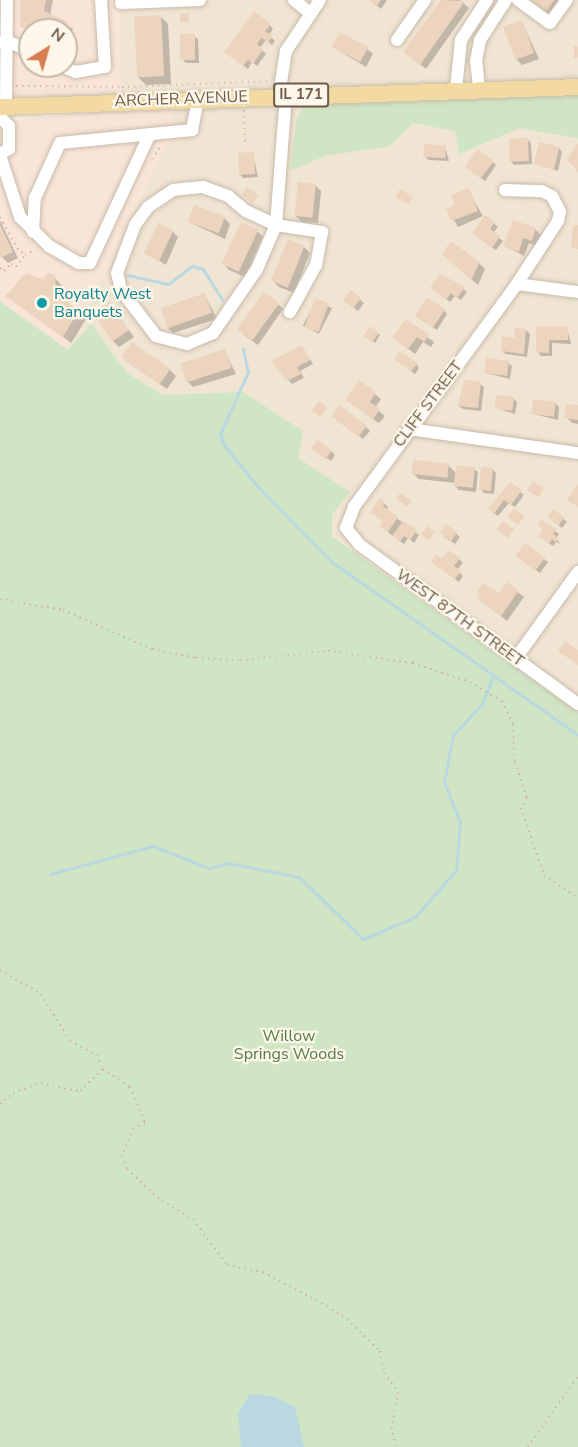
<!DOCTYPE html>
<style>
body{margin:0}
#map{position:relative;width:578px;height:1447px;overflow:hidden;background:#faf3e4;font-family:"Nunito Sans",sans-serif}
div>[style]{position:absolute}
.residential>*{inset:0;background:#f0e5d3}
.commercial>*{inset:0;background:#f9e5d8}
.green>*{inset:0;background:#cfe5c4}
.water>*{inset:0;background:#bad8e1}
.shadow>*{inset:0;background:#0003;transform-origin:0 0}
.stream>*{height:3px;margin:-1.5px;padding:0 1.5px;transform-origin:1.5px;border-radius:1.5px;background:#bad8e1}
.building>*{inset:0;background:#ecd4be;transform-origin:0 0}
.path>*{height:2px;margin-top:-1px;transform-origin:0;background:repeating-linear-gradient(90deg,#d1b7a2 0 1.5px,transparent 0 6px)}
.roads{filter:drop-shadow(0 0 2px #c9bbab) drop-shadow(0 0 2px #c9bbab)}
.minor>*{height:12px;margin:-6px;padding:0 6px;transform-origin:6px;border-radius:6px;background:#fff}
.major>*{height:16px;margin:-8px;padding:0 8px;transform-origin:8px;border-radius:8px;background:#f2daa2}
.dots>*{width:16px;height:16px;translate:-50% -50%;box-sizing:border-box;border:3px solid #fdf7e9;border-radius:50%}
span{translate:-50% -50%;white-space:nowrap;text-align:center;line-height:1.15;-webkit-text-stroke:4.5px #fdf7e9;paint-order:stroke}
.shield-label span{padding:2px 4px;background:#fdf7e9;border:2px solid;border-radius:4px;-webkit-text-stroke-width:0}
.shield-label{font-size:15px;color:#6f5b4c;font-weight:700}
.street-label{font-size:16px;color:#6f5b4c}
.culture-label{font-size:16px;color:#0d838f}
.left{translate:0 -50%;text-align:left}
.park-label{font-size:16px;color:#547a48}
.north{position:absolute;left:18px;top:18px;width:60px;height:60px;box-sizing:border-box;background:#fdf7e9;border:2px solid #c4b9aa;border-radius:50%;rotate:37deg;font-size:16px;font-weight:700;line-height:24px;text-align:center;color:#6f5b4c}
.north::after{content:'';display:block;margin:auto;width:21px;height:27px;background:#d87c54;clip-path:polygon(50% 0,100% 100%,50% 72%,0 100%)}
</style>
<div id="map">
<div class="residential">
<div style="clip-path:polygon(118px 0,578px 0,578px 84px,121px 98px)"></div>
<div style="clip-path:polygon(578px 93px,578px 712px,369px 561px,63px 351px,96px 294px,165px 145px,170px 105px)"></div>
</div>
<div class="commercial">
<div style="clip-path:polygon(evenodd,0 0,120px 0,121px 98px,0 102px,0 0,30px 30px,66px 30px,66px 66px,30px 66px,30px 30px)"></div>
<div style="clip-path:polygon(170px 105px,179px 140px,165px 145px,96px 294px,63px 351px,0 307px,0 121px)"></div>
</div>
<div class="green">
<div style="clip-path:polygon(578px 93px,578px 138px,520px 128px,459px 154px,455px 131px,413px 123px,390px 146px,325px 156px,290px 171px,296px 122px,306px 100px)"></div>
<div style="clip-path:polygon(0 301px,68px 350px,91px 324px,127px 373px,162px 395px,243px 392px,303px 431px,298px 458px,350px 492px,332px 515px,332px 536px,578px 712px,578px 1447px,0 1447px)"></div>
</div>
<div class="water">
<div style="clip-path:polygon(250px 1394px,273px 1396px,295px 1407px,304px 1447px,241px 1447px,238px 1413px)"></div>
</div>
<div class="shadow">
<div style="clip-path:polygon(23px 0,53px 0,50px 15px,73px 29px,66px 45px,66px 30px,30px 33px,21px 25px)"></div>
<div style="clip-path:polygon(369px 0,387px 0,381px 9px)"></div>
<div style="clip-path:polygon(443px 0,460px 0,469px 8px,426px 69px,405px 52px)"></div>
<div style="clip-path:polygon(532px 0,564px 0,552px 17px)"></div>
<div style="clip-path:polygon(160px 16px,168px 24px,171px 84px,146px 85px,138px 77px)"></div>
<div style="clip-path:polygon(522px 22px,539px 59px,522px 65px,516px 59px)"></div>
<div style="clip-path:polygon(270px 25px,273px 29px,269px 35px,275px 41px,272px 45px,266px 40px,260px 48px,266px 54px,257px 66px,252px 62px,248px 69px,230px 55px)"></div>
<div style="clip-path:polygon(194px 36px,198px 39px,199px 63px,186px 63px,182px 59px)"></div>
<div style="clip-path:polygon(333px 47px,367px 49px,373px 54px,366px 67px)"></div>
<div style="clip-path:polygon(528px 140px,531px 143px,532px 164px,514px 165px,511px 161px)"></div>
<div style="clip-path:polygon(445px 146px,449px 161px,429px 160px,425px 157px)"></div>
<div style="clip-path:polygon(559px 148px,562px 152px,558px 171px,536px 163px)"></div>
<div style="clip-path:polygon(253px 154px,258px 177px,243px 178px,240px 174px)"></div>
<div style="clip-path:polygon(493px 162px,496px 165px,485px 181px,470px 170px)"></div>
<div style="clip-path:polygon(315px 185px,321px 191px,318px 223px,302px 222px,296px 216px)"></div>
<div style="clip-path:polygon(468px 190px,483px 216px,458px 227px,448px 210px,457px 206px)"></div>
<div style="clip-path:polygon(486px 217px,498px 227px,493px 233px,503px 241px,496px 250px,477px 237px)"></div>
<div style="clip-path:polygon(224px 218px,230px 224px,225px 239px,189px 222px)"></div>
<div style="clip-path:polygon(0 220px,18px 258px,8px 263px,0 255px)"></div>
<div style="clip-path:polygon(535px 229px,541px 235px,538px 246px,529px 243px,524px 256px,505px 246px)"></div>
<div style="clip-path:polygon(172px 231px,178px 237px,166px 265px,146px 253px)"></div>
<div style="clip-path:polygon(257px 231px,263px 237px,245px 277px,229px 270px,224px 264px)"></div>
<div style="clip-path:polygon(304px 247px,310px 253px,294px 293px,279px 287px,273px 281px)"></div>
<div style="clip-path:polygon(450px 260px,479px 263px,485px 269px,478px 285px)"></div>
<div style="clip-path:polygon(53px 276px,65px 289px,68px 304px,86px 319px,71px 343px,8px 296px)"></div>
<div style="clip-path:polygon(454px 281px,467px 292px,461px 300px,455px 296px,450px 302px,436px 291px)"></div>
<div style="clip-path:polygon(351px 292px,364px 303px,358px 311px,349px 304px)"></div>
<div style="clip-path:polygon(205px 295px,217px 319px,173px 333px,167px 327px)"></div>
<div style="left:316px;top:300px;width:18px;height:29px;rotate:27deg"></div>
<div style="clip-path:polygon(109px 304px,134px 337px,119px 347px,113px 341px)"></div>
<div style="clip-path:polygon(278px 304px,283px 309px,258px 345px,244px 335px)"></div>
<div style="clip-path:polygon(444px 310px,447px 314px,437px 330px,420px 319px)"></div>
<div style="clip-path:polygon(406px 321px,434px 342px,431px 347px,423px 342px,415px 354px,394px 338px)"></div>
<div style="clip-path:polygon(538px 327px,567px 328px,571px 344px,552px 343px,552px 356px,541px 356px,538px 352px)"></div>
<div style="clip-path:polygon(370px 328px,380px 335px,375px 343px,366px 337px)"></div>
<div style="clip-path:polygon(526px 330px,530px 334px,527px 357px,506px 354px,502px 351px)"></div>
<div style="clip-path:polygon(302px 347px,313px 364px,300px 371px,304px 378px,292px 384px,288px 380px)"></div>
<div style="clip-path:polygon(224px 350px,236px 374px,193px 387px,187px 381px)"></div>
<div style="clip-path:polygon(129px 363px,170px 370px,176px 376px,167px 389px)"></div>
<div style="clip-path:polygon(400px 363px,416px 364px,419px 368px,415px 374px)"></div>
<div style="clip-path:polygon(508px 363px,512px 366px,510px 379px,486px 373px)"></div>
<div style="clip-path:polygon(359px 382px,381px 399px,375px 408px,385px 416px,379px 423px,353px 405px)"></div>
<div style="clip-path:polygon(480px 384px,484px 387px,481px 411px,463px 409px,459px 406px)"></div>
<div style="clip-path:polygon(513px 398px,517px 402px,515px 414px,496px 408px)"></div>
<div style="clip-path:polygon(555px 403px,559px 407px,558px 420px,533px 414px)"></div>
<div style="clip-path:polygon(578px 406px,578px 424px,572px 423px,566px 417px)"></div>
<div style="clip-path:polygon(337px 420px,366px 427px,370px 431px,363px 439px)"></div>
<div style="clip-path:polygon(313px 449px,331px 451px,335px 455px,331px 461px)"></div>
<div style="clip-path:polygon(449px 466px,456px 473px,474px 469px,478px 472px,476px 492px,458px 490px,455px 483px,419px 479px,413px 473px)"></div>
<div style="clip-path:polygon(492px 469px,496px 473px,494px 494px,484px 493px,480px 489px)"></div>
<div style="clip-path:polygon(510px 484px,524px 495px,515px 507px,509px 503px,498px 516px,493px 512px)"></div>
<div style="clip-path:polygon(380px 500px,388px 507px,386px 510px,419px 535px,414px 543px,408px 538px,404px 544px,385px 530px)"></div>
<div style="clip-path:polygon(554px 511px,567px 522px,562px 528px,553px 521px)"></div>
<div style="clip-path:polygon(541px 521px,559px 534px,556px 538px,560px 544px,556px 542px,553px 546px,544px 540px)"></div>
<div style="clip-path:polygon(446px 526px,460px 537px,455px 544px,444px 537px)"></div>
<div style="clip-path:polygon(459px 559px,463px 563px,457px 570px,463px 576px,459px 582px,433px 562px)"></div>
<div style="clip-path:polygon(521px 559px,544px 559px,548px 562px,540px 573px)"></div>
<div style="clip-path:polygon(507px 584px,524px 597px,507px 621px,479px 599px,499px 595px)"></div>
</div>
<div class="stream">
<div style="left:127px;top:275px;width:42px;rotate:12.4deg"></div>
<div style="left:168px;top:284px;width:30px;rotate:-37deg"></div>
<div style="left:192px;top:266px;width:11px;rotate:15deg"></div>
<div style="left:203px;top:269px;width:36px;rotate:58deg"></div>
<div style="left:243px;top:349px;width:24px;rotate:78deg"></div>
<div style="left:248px;top:372px;width:68px;rotate:114.3deg"></div>
<div style="left:220px;top:434px;width:12px;rotate:70deg"></div>
<div style="left:224px;top:445px;width:55px;rotate:50.9deg"></div>
<div style="left:259px;top:488px;width:104px;rotate:45.4deg"></div>
<div style="left:332px;top:562px;width:301px;rotate:35.1deg"></div>
<div style="left:50px;top:874px;width:107px;rotate:-15.2deg"></div>
<div style="left:153px;top:846px;width:59px;rotate:21.8deg"></div>
<div style="left:208px;top:868px;width:21px;rotate:-14deg"></div>
<div style="left:228px;top:863px;width:72px;rotate:11.2deg"></div>
<div style="left:299px;top:877px;width:89px;rotate:44.1deg"></div>
<div style="left:363px;top:939px;width:56px;rotate:-22.9deg"></div>
<div style="left:415px;top:917px;width:62px;rotate:-48.9deg"></div>
<div style="left:456px;top:870px;width:48px;rotate:-85.2deg"></div>
<div style="left:460px;top:822px;width:43px;rotate:-111.8deg"></div>
<div style="left:444px;top:782px;width:48px;rotate:-79.2deg"></div>
<div style="left:453px;top:735px;width:42px;rotate:-46.9deg"></div>
<div style="left:482px;top:704px;width:32px;rotate:-68deg"></div>
</div>
<div class="building">
<div style="clip-path:polygon(20px 0,46px 0,44px 11px,68px 22px,65px 30px,30px 31px,20px 26px)"></div>
<div style="clip-path:polygon(368px 0,381px 0,377px 6px)"></div>
<div style="clip-path:polygon(441px 0,465px 1px,420px 65px,403px 52px)"></div>
<div style="clip-path:polygon(530px 0,554px 0,546px 12px)"></div>
<div style="clip-path:polygon(254px 11px,271px 24px,265px 31px,273px 36px,268px 42px,261px 38px,257px 44px,263px 49px,253px 64px,248px 60px,243px 66px,224px 52px)"></div>
<div style="left:180px;top:13px;width:9px;height:9px"></div>
<div style="left:161px;top:15px;width:61px;height:27px;rotate:87deg"></div>
<div style="left:522px;top:20px;width:35px;height:20px;rotate:70deg"></div>
<div style="left:340px;top:32px;width:32px;height:17px;rotate:28deg"></div>
<div style="left:180px;top:34px;width:15px;height:26px"></div>
<div style="left:574px;top:46px;width:4px;height:12px"></div>
<div style="left:528px;top:138px;width:23px;height:19px;rotate:88deg"></div>
<div style="left:539px;top:142px;width:21px;height:23px;rotate:14deg"></div>
<div style="clip-path:polygon(578px 143px,578px 173px,567px 159px)"></div>
<div style="left:424px;top:144px;width:22px;height:13px;rotate:3deg"></div>
<div style="left:478px;top:149px;width:20px;height:22px;rotate:37deg"></div>
<div style="left:254px;top:152px;width:22px;height:16px;rotate:87deg"></div>
<div style="left:298px;top:182px;width:18px;height:34px;rotate:6deg"></div>
<div style="left:247px;top:187px;width:14px;height:9px;rotate:36deg"></div>
<div style="clip-path:polygon(469px 188px,478px 211px,451px 221px,446px 209px,455px 205px,451px 195px)"></div>
<div style="left:400px;top:189px;width:15px;height:9px;rotate:32deg"></div>
<div style="left:194px;top:205px;width:33px;height:18px;rotate:20deg"></div>
<div style="clip-path:polygon(485px 215px,495px 222px,490px 229px,500px 236px,492px 248px,472px 233px)"></div>
<div style="clip-path:polygon(513px 220px,536px 228px,532px 241px,523px 238px,519px 252px,503px 246px)"></div>
<div style="left:241px;top:222px;width:19px;height:46px;rotate:25deg"></div>
<div style="left:158px;top:223px;width:17px;height:34px;rotate:25deg"></div>
<div style="clip-path:polygon(0 225px,13px 252px,0 258px)"></div>
<div style="clip-path:polygon(573px 225px,578px 225px,578px 249px,571px 248px)"></div>
<div style="left:288px;top:239px;width:18px;height:45px;rotate:22deg"></div>
<div style="clip-path:polygon(451px 241px,480px 262px,471px 280px,442px 254px)"></div>
<div style="clip-path:polygon(26px 273px,42px 279px,48px 273px,55px 275px,56px 288px,62px 292px,59px 297px,79px 310px,63px 337px,5px 296px)"></div>
<div style="clip-path:polygon(440px 274px,465px 287px,457px 298px,451px 293px,446px 300px,430px 288px)"></div>
<div style="left:351px;top:290px;width:13px;height:13px;rotate:39deg"></div>
<div style="left:264px;top:292px;width:19px;height:46px;rotate:36deg"></div>
<div style="left:205px;top:293px;width:21px;height:47px;rotate:71deg"></div>
<div style="left:427px;top:297px;width:22px;height:22px;rotate:34deg"></div>
<div style="left:315px;top:298px;width:15px;height:31px;rotate:20deg"></div>
<div style="left:110px;top:302px;width:34px;height:20px;rotate:56deg"></div>
<div style="clip-path:polygon(406px 319px,429px 335px,424px 342px,417px 337px,408px 349px,392px 338px)"></div>
<div style="left:370px;top:326px;width:11px;height:12px;rotate:34deg"></div>
<div style="clip-path:polygon(536px 326px,568px 326px,568px 340px,549px 340px,549px 353px,536px 352px)"></div>
<div style="clip-path:polygon(515px 327px,526px 329px,524px 354px,501px 351px,502px 336px,514px 338px)"></div>
<div style="left:132px;top:342px;width:47px;height:19px;rotate:35deg"></div>
<div style="clip-path:polygon(302px 345px,310px 360px,297px 367px,301px 374px,287px 381px,271px 361px)"></div>
<div style="left:225px;top:349px;width:20px;height:47px;rotate:72deg"></div>
<div style="left:400px;top:351px;width:21px;height:10px;rotate:35deg"></div>
<div style="left:486px;top:358px;width:23px;height:15px;rotate:7deg"></div>
<div style="clip-path:polygon(359px 380px,376px 392px,370px 402px,380px 409px,373px 419px,345px 400px)"></div>
<div style="clip-path:polygon(464px 380px,481px 382px,478px 408px,458px 406px)"></div>
<div style="left:496px;top:395px;width:18px;height:14px;rotate:6deg"></div>
<div style="left:533px;top:399px;width:23px;height:15px;rotate:7deg"></div>
<div style="left:319px;top:401px;width:11px;height:12px;rotate:38deg"></div>
<div style="clip-path:polygon(566px 404px,578px 405px,578px 420px,564px 418px)"></div>
<div style="left:340px;top:405px;width:34px;height:14px;rotate:38deg"></div>
<div style="left:317px;top:440px;width:18px;height:11px;rotate:34deg"></div>
<div style="left:413px;top:460px;width:36px;height:14px;rotate:6deg"></div>
<div style="left:456px;top:465px;width:19px;height:21px;rotate:6deg"></div>
<div style="left:481px;top:467px;width:12px;height:23px;rotate:5deg"></div>
<div style="left:533px;top:481px;width:13px;height:11px;rotate:32deg"></div>
<div style="clip-path:polygon(510px 482px,522px 490px,511px 505px,504px 500px,494px 514px,488px 509px)"></div>
<div style="clip-path:polygon(578px 484px,578px 507px,567px 500px)"></div>
<div style="left:400px;top:493px;width:14px;height:7px;rotate:34deg"></div>
<div style="clip-path:polygon(380px 498px,385px 502px,383px 506px,398px 517px,388px 532px,379px 526px,383px 521px,370px 512px)"></div>
<div style="clip-path:polygon(514px 509px,525px 516px,518px 525px,507px 517px)"></div>
<div style="left:553px;top:509px;width:14px;height:10px;rotate:36deg"></div>
<div style="clip-path:polygon(541px 519px,556px 529px,553px 534px,558px 538px,556px 542px,552px 539px,549px 544px,538px 536px,543px 529px,537px 525px)"></div>
<div style="clip-path:polygon(403px 521px,417px 530px,410px 540px,404px 536px,400px 541px,392px 536px)"></div>
<div style="left:503px;top:521px;width:14px;height:11px;rotate:36deg"></div>
<div style="left:446px;top:524px;width:14px;height:11px;rotate:36deg"></div>
<div style="left:427px;top:526px;width:10px;height:11px;rotate:37deg"></div>
<div style="left:525px;top:543px;width:25px;height:16px;rotate:37deg"></div>
<div style="clip-path:polygon(448px 550px,460px 558px,454px 566px,461px 571px,455px 579px,431px 562px,436px 554px,442px 559px)"></div>
<div style="clip-path:polygon(507px 582px,519px 590px,501px 616px,477px 599px,480px 594px,477px 592px,483px 583px,499px 593px)"></div>
<div style="clip-path:polygon(565px 641px,578px 650px,578px 665px,558px 651px)"></div>
</div>
<div class="path">
<div style="left:16px;top:86px;width:106px;rotate:0.5deg"></div>
<div style="left:122px;top:87px;width:149px;rotate:-2.3deg"></div>
<div style="left:244px;top:110px;width:34px;rotate:88deg"></div>
<div style="left:152px;top:159px;width:18px;rotate:-56deg"></div>
<div style="left:0;top:217px;width:35px;rotate:61deg"></div>
<div style="left:17px;top:248px;width:11px;rotate:41deg"></div>
<div style="left:25px;top:255px;width:12px;rotate:-31deg"></div>
<div style="left:0;top:268px;width:5px;rotate:37deg"></div>
<div style="left:4px;top:271px;width:10px;rotate:-45deg"></div>
<div style="left:11px;top:264px;width:6px;rotate:31deg"></div>
<div style="left:16px;top:267px;width:15px;rotate:-53deg"></div>
<div style="left:0;top:599px;width:64px;rotate:9.9deg"></div>
<div style="left:63px;top:610px;width:97px;rotate:23.7deg"></div>
<div style="left:152px;top:649px;width:45px;rotate:11.6deg"></div>
<div style="left:196px;top:658px;width:44px;rotate:2.6deg"></div>
<div style="left:240px;top:660px;width:88px;rotate:-5.8deg"></div>
<div style="left:328px;top:651px;width:86px;rotate:8deg"></div>
<div style="left:413px;top:663px;width:60px;rotate:18.4deg"></div>
<div style="left:470px;top:682px;width:37px;rotate:31deg"></div>
<div style="left:502px;top:701px;width:25px;rotate:64deg"></div>
<div style="left:513px;top:724px;width:38px;rotate:87deg"></div>
<div style="left:515px;top:762px;width:38px;rotate:72deg"></div>
<div style="left:527px;top:798px;width:12px;rotate:121deg"></div>
<div style="left:521px;top:808px;width:71px;rotate:71.1deg"></div>
<div style="left:544px;top:875px;width:41px;rotate:34.1deg"></div>
<div style="left:0;top:970px;width:48px;rotate:30.3deg"></div>
<div style="left:41px;top:994px;width:55px;rotate:58.3deg"></div>
<div style="left:70px;top:1041px;width:30px;rotate:28deg"></div>
<div style="left:96px;top:1055px;width:13px;rotate:63deg"></div>
<div style="left:0;top:1104px;width:17px;rotate:-40deg"></div>
<div style="left:13px;top:1093px;width:30px;rotate:-20deg"></div>
<div style="left:41px;top:1083px;width:40px;rotate:12deg"></div>
<div style="left:80px;top:1091px;width:32px;rotate:-44deg"></div>
<div style="left:103px;top:1069px;width:32px;rotate:34deg"></div>
<div style="left:130px;top:1087px;width:39px;rotate:67deg"></div>
<div style="left:145px;top:1123px;width:13px;rotate:157deg"></div>
<div style="left:133px;top:1128px;width:30px;rotate:111deg"></div>
<div style="left:122px;top:1156px;width:14px;rotate:69deg"></div>
<div style="left:127px;top:1169px;width:47px;rotate:42.4deg"></div>
<div style="left:162px;top:1201px;width:36px;rotate:30deg"></div>
<div style="left:193px;top:1219px;width:57px;rotate:53.5deg"></div>
<div style="left:227px;top:1265px;width:37px;rotate:11deg"></div>
<div style="left:263px;top:1272px;width:72px;rotate:28deg"></div>
<div style="left:327px;top:1306px;width:24px;rotate:33deg"></div>
<div style="left:347px;top:1319px;width:46px;rotate:44.1deg"></div>
<div style="left:380px;top:1351px;width:22px;rotate:80deg"></div>
<div style="left:384px;top:1373px;width:24px;rotate:54deg"></div>
<div style="left:398px;top:1392px;width:36px;rotate:100deg"></div>
<div style="left:392px;top:1427px;width:20px;rotate:81deg"></div>
<div style="left:528px;top:1447px;width:87px;rotate:-54.8deg"></div>
</div>
<div class="roads">
<div class="minor">
<div style="left:294px;top:0;width:22px;rotate:39deg"></div>
<div style="left:518px;top:0;width:39px;rotate:36deg"></div>
<div style="left:550px;top:23px;width:29px;rotate:-54deg"></div>
<div style="left:121px;top:3px;width:79px;rotate:-2.2deg"></div>
<div style="left:397px;top:40px;width:49px;rotate:-55deg"></div>
<div style="left:0;top:43px;width:9px;rotate:-6deg"></div>
<div style="left:9px;top:42px;width:23px;rotate:23deg"></div>
<div style="left:61px;top:66px;width:16px;rotate:22deg"></div>
<div style="left:76px;top:72px;width:29px;rotate:-10deg"></div>
<div style="left:105px;top:67px;width:67px;rotate:-93.4deg"></div>
<div style="left:479px;top:88px;width:27px;rotate:-96deg"></div>
<div style="left:476px;top:61px;width:21px;rotate:-79deg"></div>
<div style="left:480px;top:40px;width:48px;rotate:-57deg"></div>
<div style="left:456px;top:89px;width:49px;rotate:-84.2deg"></div>
<div style="left:461px;top:40px;width:48px;rotate:-57deg"></div>
<div style="left:279px;top:95px;width:45px;rotate:-81deg"></div>
<div style="left:286px;top:51px;width:61px;rotate:-56.3deg"></div>
<div style="left:286px;top:95px;width:130px;rotate:94.4deg"></div>
<div style="left:276px;top:225px;width:48px;rotate:113.4deg"></div>
<div style="left:257px;top:269px;width:78px;rotate:124.5deg"></div>
<div style="left:213px;top:333px;width:28px;rotate:157deg"></div>
<div style="left:187px;top:344px;width:32px;rotate:-166deg"></div>
<div style="left:156px;top:336px;width:58px;rotate:-127.3deg"></div>
<div style="left:121px;top:290px;width:17px;rotate:-103deg"></div>
<div style="left:117px;top:273px;width:51px;rotate:-69.4deg"></div>
<div style="left:135px;top:225px;width:22px;rotate:-54deg"></div>
<div style="left:148px;top:207px;width:30px;rotate:-34deg"></div>
<div style="left:173px;top:190px;width:30px;rotate:-6deg"></div>
<div style="left:203px;top:187px;width:27px;rotate:20deg"></div>
<div style="left:228px;top:196px;width:23px;rotate:40deg"></div>
<div style="left:246px;top:211px;width:33px;rotate:25deg"></div>
<div style="left:276px;top:225px;width:47px;rotate:8.7deg"></div>
<div style="left:322px;top:232px;width:34px;rotate:100deg"></div>
<div style="left:316px;top:265px;width:54px;rotate:119deg"></div>
<div style="left:6px;top:106px;width:106px;rotate:-89.5deg"></div>
<div style="left:0;top:117px;width:13px;rotate:45deg"></div>
<div style="left:9px;top:126px;width:23px;rotate:90deg"></div>
<div style="left:9px;top:149px;width:10px;rotate:151deg"></div>
<div style="left:0;top:155px;width:65px;rotate:72.1deg"></div>
<div style="left:20px;top:217px;width:41px;rotate:45deg"></div>
<div style="left:49px;top:246px;width:34px;rotate:30deg"></div>
<div style="left:78px;top:263px;width:12px"></div>
<div style="left:90px;top:263px;width:142px;rotate:-65.1deg"></div>
<div style="left:505px;top:190px;width:37px;rotate:2deg"></div>
<div style="left:542px;top:191px;width:11px;rotate:27deg"></div>
<div style="left:552px;top:196px;width:18px;rotate:63deg"></div>
<div style="left:560px;top:212px;width:9px;rotate:103deg"></div>
<div style="left:558px;top:221px;width:75px;rotate:123.1deg"></div>
<div style="left:517px;top:284px;width:276px;rotate:126.2deg"></div>
<div style="left:354px;top:507px;width:22px;rotate:111deg"></div>
<div style="left:346px;top:528px;width:22px;rotate:51deg"></div>
<div style="left:360px;top:545px;width:270px;rotate:36.1deg"></div>
<div style="left:33px;top:232px;width:34px;rotate:-87deg"></div>
<div style="left:35px;top:198px;width:60px;rotate:-65.6deg"></div>
<div style="left:60px;top:143px;width:133px;rotate:-5.6deg"></div>
<div style="left:192px;top:130px;width:33px;rotate:-79deg"></div>
<div style="left:517px;top:284px;width:62px;rotate:7.5deg"></div>
<div style="left:409px;top:429px;width:171px;rotate:8.1deg"></div>
<div style="left:516px;top:658px;width:106px;rotate:-54.2deg"></div>
</div>
<div class="major">
<div style="left:0;top:107px;width:578px;rotate:-1.98deg"></div>
</div>
</div>
<div class="dots">
<div style="left:42px;top:303px;background:#0f9aa8"></div>
</div>
<div class="shield-label">
<span style="left:301px;top:95px">IL 171</span>
</div>
<div class="street-label">
<span style="left:181px;top:99px;rotate:-2deg">ARCHER AVENUE</span>
<span style="left:428px;top:404px;rotate:-53deg">CLIFF STREET</span>
<span style="left:460px;top:618px;rotate:36deg">WEST 87TH STREET</span>
</div>
<div class="culture-label">
<span class="left" style="left:54px;top:303px">Royalty West<br>Banquets</span>
</div>
<div class="park-label">
<span style="left:289px;top:1045px">Willow<br>Springs Woods</span>
</div>
<div class="north">N</div>
</div>
